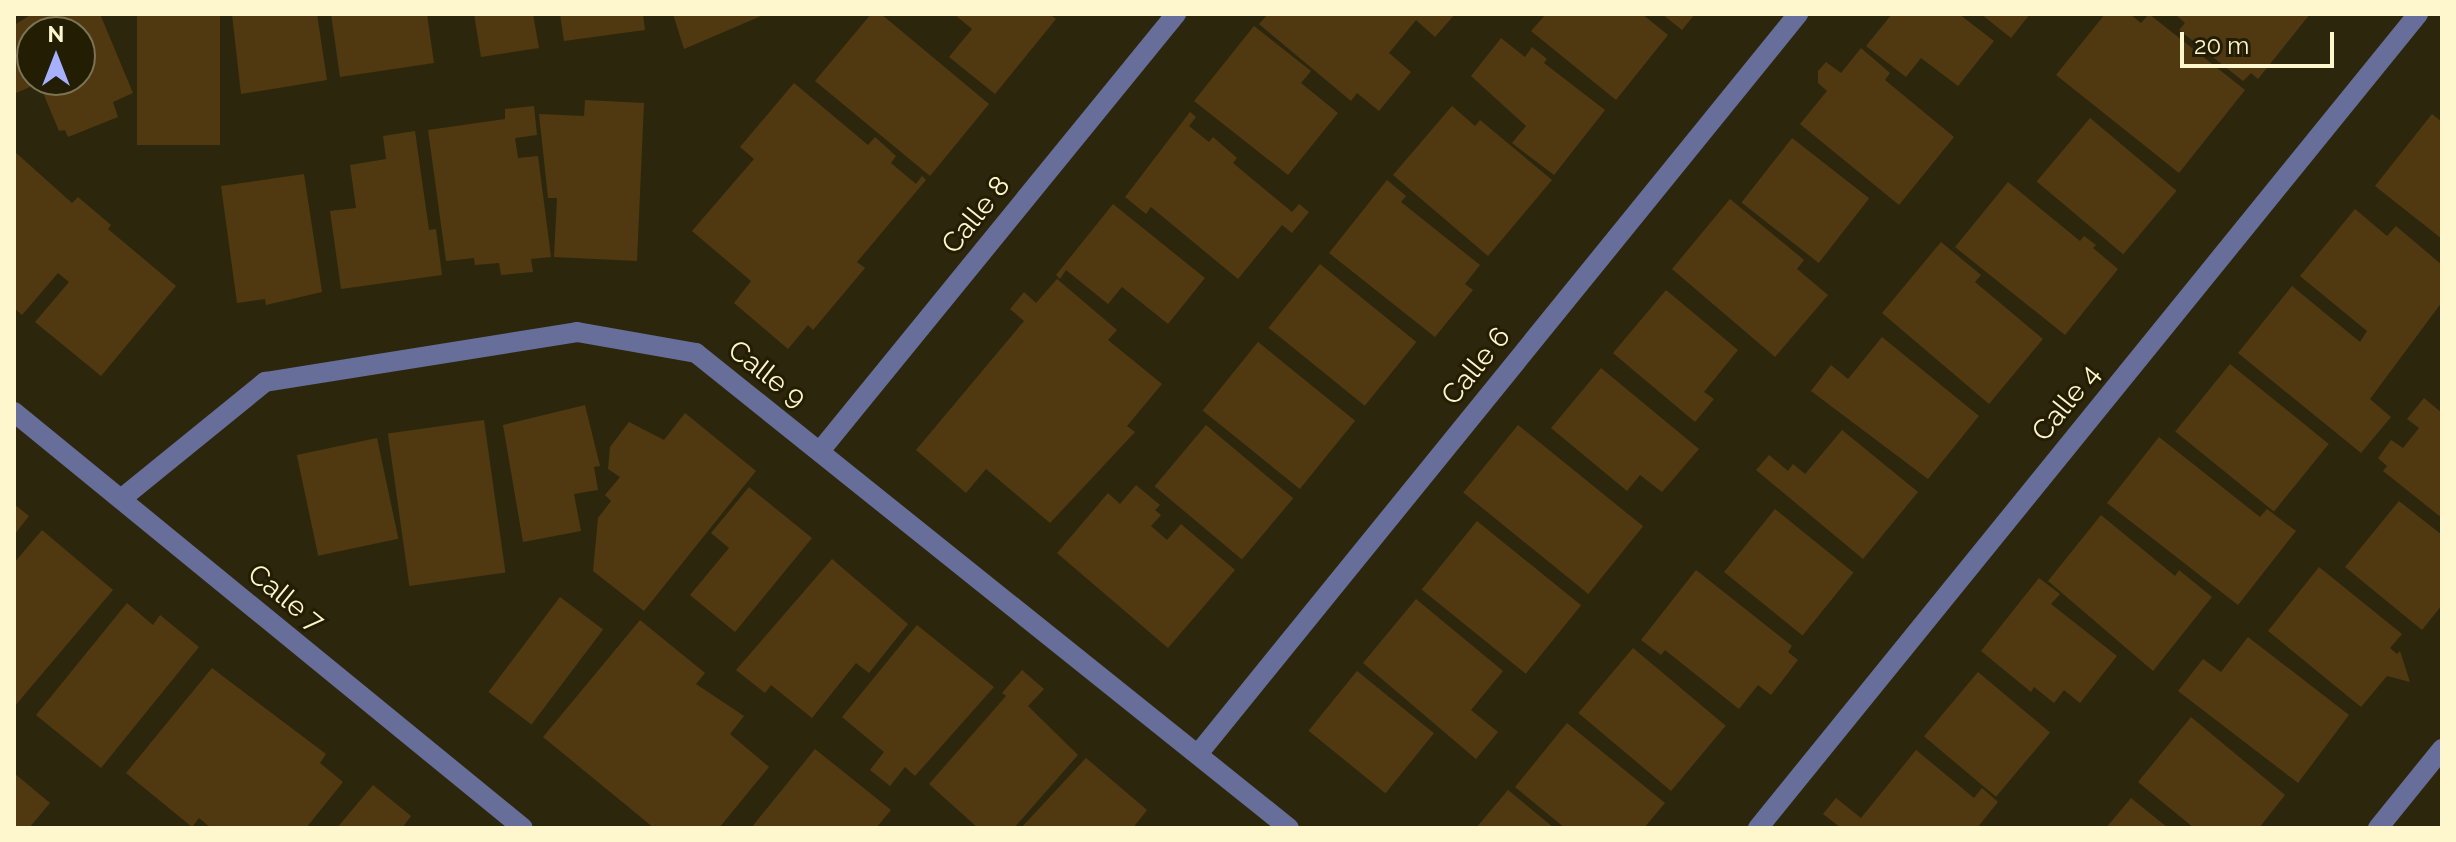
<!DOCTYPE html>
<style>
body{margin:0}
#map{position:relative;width:2456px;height:842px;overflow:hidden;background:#2c270c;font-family:Raleway,sans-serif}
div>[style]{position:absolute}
.building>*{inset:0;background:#503910;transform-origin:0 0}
.minor>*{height:20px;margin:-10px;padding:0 10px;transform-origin:10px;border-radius:10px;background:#686e9a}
span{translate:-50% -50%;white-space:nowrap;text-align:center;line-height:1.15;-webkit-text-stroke:6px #231d03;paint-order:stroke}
.street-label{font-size:28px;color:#fef6cd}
.frame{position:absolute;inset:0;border:16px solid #fef6cd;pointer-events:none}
.north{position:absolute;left:16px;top:16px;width:80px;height:80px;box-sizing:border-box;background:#231d03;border:2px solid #7b7454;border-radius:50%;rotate:0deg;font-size:22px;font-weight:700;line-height:32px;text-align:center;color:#fef6cd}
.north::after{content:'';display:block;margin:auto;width:28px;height:36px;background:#a7b0fc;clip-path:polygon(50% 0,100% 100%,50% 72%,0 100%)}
.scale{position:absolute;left:2180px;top:32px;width:154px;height:36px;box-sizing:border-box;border:4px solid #fef6cd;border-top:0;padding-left:10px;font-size:24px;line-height:28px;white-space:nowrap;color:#fef6cd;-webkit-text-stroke:6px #231d03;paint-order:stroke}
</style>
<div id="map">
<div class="building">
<div style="clip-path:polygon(evenodd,32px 14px,100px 14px,133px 93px,113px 102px,118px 117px,68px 137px,65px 130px,59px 131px,39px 83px,16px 93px,14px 19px,16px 24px,32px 14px,32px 32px,80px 32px,80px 80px,32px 80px,32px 32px)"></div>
<div style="left:137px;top:14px;width:83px;height:131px"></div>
<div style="clip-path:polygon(232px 14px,317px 14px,327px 80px,241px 94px)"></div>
<div style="clip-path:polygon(331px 14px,427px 14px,434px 63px,340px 77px)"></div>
<div style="clip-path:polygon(474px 14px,533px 14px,539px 48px,481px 57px)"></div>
<div style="clip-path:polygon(560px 14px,643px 14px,645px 30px,564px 41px)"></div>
<div style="clip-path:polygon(673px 14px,766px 14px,684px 49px)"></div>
<div style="clip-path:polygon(871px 14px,881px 14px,989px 104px,930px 176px,815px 81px)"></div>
<div style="clip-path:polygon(954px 14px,1049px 14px,1056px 19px,995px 94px,949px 57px,972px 29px)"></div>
<div style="clip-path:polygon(1268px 14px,1455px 14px,1435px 37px,1416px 20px,1389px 53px,1411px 72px,1379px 111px,1357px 93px,1351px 101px,1259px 24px)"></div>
<div style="clip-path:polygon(1546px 14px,1642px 14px,1668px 35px,1616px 100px,1531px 31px)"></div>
<div style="clip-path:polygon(1662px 14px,1695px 14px,1682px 30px)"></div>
<div style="clip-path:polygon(1892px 14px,1959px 14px,1994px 41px,1958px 86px,1921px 58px,1906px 77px,1866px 46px)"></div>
<div style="clip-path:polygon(1981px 14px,2030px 14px,2011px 38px)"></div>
<div style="clip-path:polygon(2105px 14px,2130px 14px,2141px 23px,2149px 14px,2245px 90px,2179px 173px,2056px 75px)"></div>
<div style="clip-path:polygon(2175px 14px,2310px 14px,2258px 79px,2251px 73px,2243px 81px,2179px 30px,2185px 23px)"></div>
<div style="clip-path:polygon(1254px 26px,1311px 71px,1301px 83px,1338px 113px,1288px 175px,1194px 101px)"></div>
<div style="clip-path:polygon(1501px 38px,1525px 57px,1532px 47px,1547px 59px,1544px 63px,1605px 110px,1554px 175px,1512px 143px,1526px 126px,1471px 76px)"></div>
<div style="clip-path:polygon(1861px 48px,1890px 73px,1885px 80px,1954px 137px,1899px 205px,1800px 124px,1827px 91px,1818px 83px,1818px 71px,1826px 62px,1841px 73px)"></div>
<div style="clip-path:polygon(794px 83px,868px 145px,875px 137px,896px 156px,891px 163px,916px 184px,922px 176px,926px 180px,857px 262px,865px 268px,813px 330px,808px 325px,788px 349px,734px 303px,751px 281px,692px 231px,754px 159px,740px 147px)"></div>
<div style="clip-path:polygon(585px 100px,644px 103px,637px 261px,554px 257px,557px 198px,548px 198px,539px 114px,584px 116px)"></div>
<div style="clip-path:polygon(534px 106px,537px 135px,515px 138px,518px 158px,538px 156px,551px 257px,531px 259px,533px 272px,501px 275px,499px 263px,475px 265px,474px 258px,446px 261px,428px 130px,505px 119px,505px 109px)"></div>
<div style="clip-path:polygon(1452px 106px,1475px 126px,1480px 120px,1552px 180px,1488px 256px,1393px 175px)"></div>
<div style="clip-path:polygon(1190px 112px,1196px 117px,1189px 126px,1209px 142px,1213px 137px,1237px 158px,1233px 163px,1292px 212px,1299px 204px,1309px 212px,1292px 233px,1282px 225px,1238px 279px,1151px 207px,1146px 214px,1125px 197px)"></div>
<div style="clip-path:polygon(2432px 114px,2442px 122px,2442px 239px,2375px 186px)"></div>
<div style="left:2090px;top:118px;width:113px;height:83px;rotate:40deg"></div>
<div style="clip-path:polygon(415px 131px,429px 230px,436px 229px,442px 275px,341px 289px,330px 211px,356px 208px,350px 165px,386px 159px,383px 136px)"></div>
<div style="left:1792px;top:138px;width:98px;height:82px;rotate:38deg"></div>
<div style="clip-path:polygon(14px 151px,72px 203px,78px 197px,111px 225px,108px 229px,176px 286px,101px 376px,35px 322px,69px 282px,58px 273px,22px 315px,14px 308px)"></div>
<div style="clip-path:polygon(304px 174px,322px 292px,266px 305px,265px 299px,237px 303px,221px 186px)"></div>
<div style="clip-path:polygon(1387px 180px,1406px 196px,1401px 202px,1480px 265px,1465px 284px,1473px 290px,1435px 337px,1329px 253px)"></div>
<div style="clip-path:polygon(2008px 182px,2080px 241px,2084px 236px,2096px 245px,2093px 248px,2118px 269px,2065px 335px,1955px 247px)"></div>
<div style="clip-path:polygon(1730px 199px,1804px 260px,1797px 269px,1828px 295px,1775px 357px,1672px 269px)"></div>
<div style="clip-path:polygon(1113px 204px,1205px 278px,1168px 324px,1122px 287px,1108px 304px,1066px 270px,1060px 279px,1056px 275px)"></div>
<div style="clip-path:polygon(2355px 209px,2387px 236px,2396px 226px,2442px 265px,2442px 302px,2370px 399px,2391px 417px,2361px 453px,2238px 353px,2292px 286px,2360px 342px,2367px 331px,2300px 276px)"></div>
<div style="clip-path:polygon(1941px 242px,1981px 275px,1975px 282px,2043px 339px,1989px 404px,1882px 313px)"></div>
<div style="left:1320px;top:264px;width:124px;height:82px;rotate:39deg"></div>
<div style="clip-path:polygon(1057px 279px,1117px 330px,1108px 340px,1162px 384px,1127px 426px,1135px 432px,1050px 523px,986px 469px,966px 493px,916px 450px,1024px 321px,1010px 309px,1024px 292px,1036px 303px)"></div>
<div style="clip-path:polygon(1666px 290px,1738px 350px,1704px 392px,1714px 399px,1695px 422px,1613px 353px)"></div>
<div style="clip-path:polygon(1882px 337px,1979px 416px,1928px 479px,1811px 391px,1831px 365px,1848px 379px)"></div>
<div style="left:1258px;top:342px;width:125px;height:88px;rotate:39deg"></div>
<div style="left:2230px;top:364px;width:127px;height:87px;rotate:39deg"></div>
<div style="clip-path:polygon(1601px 368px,1699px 449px,1662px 492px,1640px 475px,1627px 491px,1551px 428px)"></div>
<div style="clip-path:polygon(2424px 398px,2442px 413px,2442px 518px,2383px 471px,2387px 466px,2378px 458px,2391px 440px,2403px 448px,2419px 428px,2407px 419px)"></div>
<div style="clip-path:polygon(585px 405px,600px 466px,594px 467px,598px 490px,574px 494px,581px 531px,523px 542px,503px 425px)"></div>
<div style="clip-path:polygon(685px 413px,756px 471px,644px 611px,593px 571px,598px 518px,611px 501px,605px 495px,620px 477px,608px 469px,610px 447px,629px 422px,664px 440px)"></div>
<div style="left:484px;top:420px;width:154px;height:97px;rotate:82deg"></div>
<div style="left:1206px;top:425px;width:114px;height:80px;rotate:40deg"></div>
<div style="left:1518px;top:425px;width:161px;height:87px;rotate:39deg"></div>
<div style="clip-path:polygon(1842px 430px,1918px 492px,1863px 559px,1756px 470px,1769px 455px,1788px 471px,1793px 464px,1805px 474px)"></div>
<div style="clip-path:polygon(2159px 437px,2260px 517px,2267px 509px,2296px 531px,2238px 605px,2107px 503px)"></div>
<div style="left:377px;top:438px;width:103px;height:82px;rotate:78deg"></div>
<div style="clip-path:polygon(1136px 485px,1160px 505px,1155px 510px,1161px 515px,1151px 526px,1167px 540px,1181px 524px,1235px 570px,1168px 648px,1057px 553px,1108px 493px,1120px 504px)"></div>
<div style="clip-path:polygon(749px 487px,812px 538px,735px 632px,690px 595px,729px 548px,711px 533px)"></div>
<div style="clip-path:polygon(2399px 501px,2442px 535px,2442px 605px,2422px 630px,2345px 567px)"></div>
<div style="clip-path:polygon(14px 504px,29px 516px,14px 535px)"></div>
<div style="left:1775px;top:509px;width:101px;height:81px;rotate:39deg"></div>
<div style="clip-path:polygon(2101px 515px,2175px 576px,2179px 570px,2212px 597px,2153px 671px,2048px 581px)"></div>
<div style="left:1477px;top:521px;width:134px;height:88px;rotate:39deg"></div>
<div style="clip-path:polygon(42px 530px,113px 590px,14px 707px,14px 563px)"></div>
<div style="clip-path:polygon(832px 559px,908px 624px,869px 673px,856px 663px,812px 718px,771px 685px,765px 693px,736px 670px)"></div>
<div style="clip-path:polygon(2319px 567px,2402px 634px,2390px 648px,2397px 654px,2400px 651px,2410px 682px,2387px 676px,2361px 707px,2268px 631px)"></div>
<div style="clip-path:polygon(1696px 570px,1792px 646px,1788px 652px,1798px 660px,1771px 695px,1758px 685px,1739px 709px,1665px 650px,1661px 655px,1641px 640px)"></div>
<div style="clip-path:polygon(2039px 578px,2060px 594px,2051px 604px,2117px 656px,2080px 703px,2064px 690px,2054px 703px,2034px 687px,2031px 692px,1981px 651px)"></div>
<div style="left:560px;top:597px;width:54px;height:119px;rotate:37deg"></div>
<div style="clip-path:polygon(1416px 599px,1503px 671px,1471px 710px,1498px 732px,1476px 759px,1363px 663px)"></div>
<div style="clip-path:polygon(127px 603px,153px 625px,160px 615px,199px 647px,101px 768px,36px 715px)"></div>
<div style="clip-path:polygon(640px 620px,705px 673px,696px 684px,744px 716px,730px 734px,769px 767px,719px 828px,654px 828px,543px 737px)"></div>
<div style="clip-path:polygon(917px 625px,994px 687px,915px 776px,905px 767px,890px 786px,870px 770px,884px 752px,842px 717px)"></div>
<div style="clip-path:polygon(2248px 637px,2349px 715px,2298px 783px,2178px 691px,2203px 659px,2221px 672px)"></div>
<div style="left:1633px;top:648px;width:121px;height:85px;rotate:40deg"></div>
<div style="clip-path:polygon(212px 668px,326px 754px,320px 763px,343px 782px,306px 828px,211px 828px,199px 818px,192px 827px,126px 773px)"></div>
<div style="clip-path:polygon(1022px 670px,1044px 689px,1028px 706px,1078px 755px,1014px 828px,978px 828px,929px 784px,1006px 696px,1002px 693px)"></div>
<div style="left:1357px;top:671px;width:99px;height:77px;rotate:39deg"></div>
<div style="left:1978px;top:672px;width:94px;height:84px;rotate:40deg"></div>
<div style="clip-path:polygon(2191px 717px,2285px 795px,2259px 828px,2194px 828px,2138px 782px)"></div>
<div style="clip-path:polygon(1567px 723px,1665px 803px,1644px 828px,1565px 828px,1515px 787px)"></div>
<div style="clip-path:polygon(815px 749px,891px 810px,876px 828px,751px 828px)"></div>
<div style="clip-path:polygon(1916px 750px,1974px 798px,1982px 788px,1998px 802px,1977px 828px,1841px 828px,1823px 814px,1836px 798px,1861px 818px)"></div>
<div style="clip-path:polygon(1086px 758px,1147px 810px,1133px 828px,1021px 828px)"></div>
<div style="clip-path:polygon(14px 773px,50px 803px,29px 828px,14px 828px)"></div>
<div style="clip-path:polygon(373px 785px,411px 816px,402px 828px,337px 828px)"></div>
<div style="clip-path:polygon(1508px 790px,1554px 828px,1476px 828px)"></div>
<div style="clip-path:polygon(2131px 798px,2168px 828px,2106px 828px)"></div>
</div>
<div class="minor">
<div style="left:14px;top:412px;width:657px;rotate:39.26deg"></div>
<div style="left:820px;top:451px;width:564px;rotate:-50.83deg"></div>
<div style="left:121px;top:499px;width:186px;rotate:-39.1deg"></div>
<div style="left:265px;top:382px;width:316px;rotate:-9.1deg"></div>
<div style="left:577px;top:332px;width:121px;rotate:10deg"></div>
<div style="left:696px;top:353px;width:760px;rotate:38.7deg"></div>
<div style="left:1198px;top:754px;width:953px;rotate:-50.96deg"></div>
<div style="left:1758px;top:828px;width:1048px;rotate:-50.96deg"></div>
<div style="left:2378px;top:828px;width:102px;rotate:-51deg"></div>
</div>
<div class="street-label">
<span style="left:976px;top:215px;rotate:-51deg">Calle 8</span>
<span style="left:1476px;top:366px;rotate:-51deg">Calle 6</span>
<span style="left:767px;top:374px;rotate:38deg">Calle 9</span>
<span style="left:2066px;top:403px;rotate:-51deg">Calle 4</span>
<span style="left:286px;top:598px;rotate:39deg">Calle 7</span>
</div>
<div class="frame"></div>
<div class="north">N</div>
<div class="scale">20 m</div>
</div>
